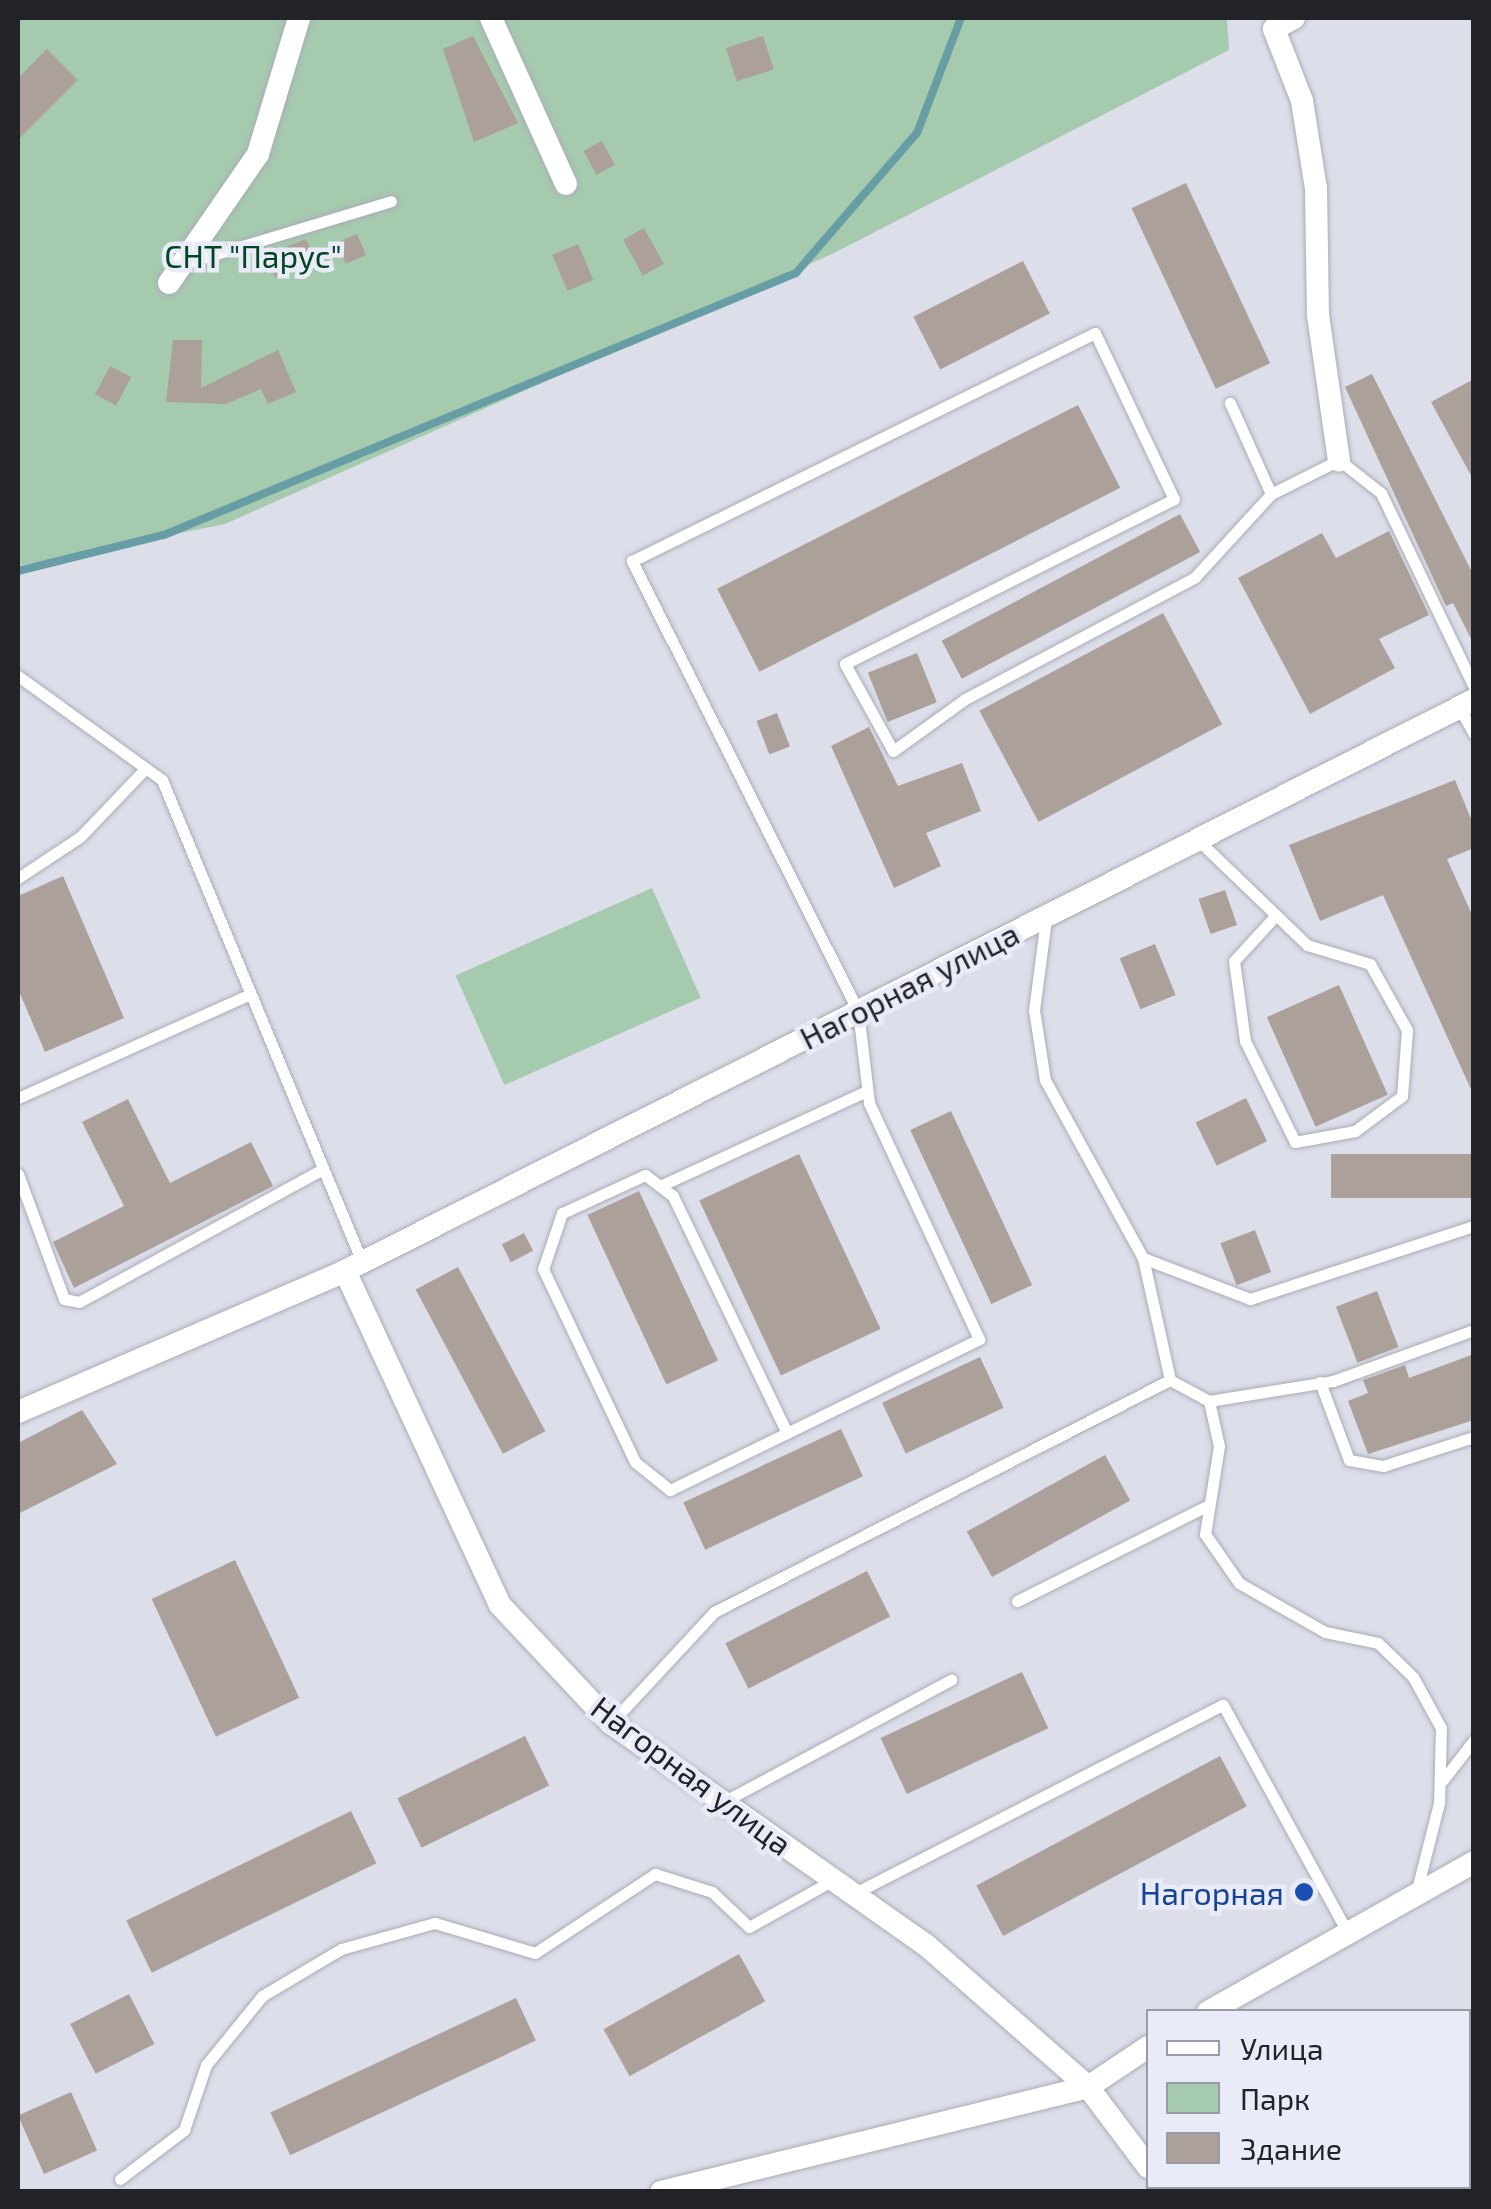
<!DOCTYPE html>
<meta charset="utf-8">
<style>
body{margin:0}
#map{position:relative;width:1491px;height:2209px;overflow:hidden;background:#dcdfea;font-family:"Exo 2",sans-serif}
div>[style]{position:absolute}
.green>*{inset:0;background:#a5caae;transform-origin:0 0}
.stream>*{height:8px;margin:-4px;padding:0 4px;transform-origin:4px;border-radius:4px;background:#679da4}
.building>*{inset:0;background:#aba09a;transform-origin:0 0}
.roads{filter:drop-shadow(0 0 2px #aaacb7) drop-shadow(0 0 2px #aaacb7)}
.service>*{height:11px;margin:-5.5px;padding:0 5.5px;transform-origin:5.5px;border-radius:5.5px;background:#fff}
.minor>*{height:22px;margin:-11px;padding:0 11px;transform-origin:11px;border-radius:11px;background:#fff}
.dots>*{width:28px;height:28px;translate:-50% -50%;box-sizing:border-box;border:5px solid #e9ecf8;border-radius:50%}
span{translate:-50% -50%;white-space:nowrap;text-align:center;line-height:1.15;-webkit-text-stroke:9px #e9ecf8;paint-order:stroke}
.park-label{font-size:32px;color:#034521}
.street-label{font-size:32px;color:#222327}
.transit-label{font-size:32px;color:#164399}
.right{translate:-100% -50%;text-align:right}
.frame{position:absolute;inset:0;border:20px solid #222327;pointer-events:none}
.legend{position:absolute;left:1146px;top:2009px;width:325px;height:180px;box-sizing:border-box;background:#e9ecf8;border:2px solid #999ca4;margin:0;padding:12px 18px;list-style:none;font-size:30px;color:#222327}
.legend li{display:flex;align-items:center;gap:20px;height:50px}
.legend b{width:50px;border:2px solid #999ca4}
</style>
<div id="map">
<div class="green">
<div style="clip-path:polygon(18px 18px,1227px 18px,1229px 50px,834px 253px,225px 524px,18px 566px)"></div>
<div style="left:652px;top:888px;width:120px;height:215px;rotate:66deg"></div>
</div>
<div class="stream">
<div style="left:18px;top:571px;width:150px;rotate:-13.9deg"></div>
<div style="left:164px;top:535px;width:684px;rotate:-22.52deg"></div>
<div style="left:796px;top:273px;width:185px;rotate:-49.2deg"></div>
<div style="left:917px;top:133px;width:123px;rotate:-69.1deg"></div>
</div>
<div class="building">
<div style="clip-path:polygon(473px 36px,518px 123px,474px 142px,443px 49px)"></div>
<div style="left:763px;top:36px;width:35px;height:39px;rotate:72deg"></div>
<div style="clip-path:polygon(47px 49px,78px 80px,18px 140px,18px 78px)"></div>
<div style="left:602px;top:141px;width:27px;height:21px;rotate:62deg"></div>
<div style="left:1186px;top:183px;width:199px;height:60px;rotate:65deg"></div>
<div style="left:644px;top:228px;width:41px;height:24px;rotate:61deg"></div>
<div style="left:357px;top:234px;width:23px;height:22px;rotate:67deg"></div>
<div style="left:306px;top:239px;width:24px;height:43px;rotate:68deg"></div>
<div style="left:578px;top:244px;width:39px;height:28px;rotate:67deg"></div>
<div style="left:1023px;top:261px;width:59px;height:123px;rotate:63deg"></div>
<div style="clip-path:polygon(173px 340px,202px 340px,201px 388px,278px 350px,296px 392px,268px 404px,261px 389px,226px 404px,166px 402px)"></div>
<div style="left:110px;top:366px;width:24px;height:32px;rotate:28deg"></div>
<div style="clip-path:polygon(1372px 374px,1474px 576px,1474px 645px,1453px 603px,1446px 606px,1345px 387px)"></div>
<div style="clip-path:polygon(1474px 379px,1474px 481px,1431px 402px)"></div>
<div style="left:1078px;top:405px;width:93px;height:405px;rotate:63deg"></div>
<div style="left:1180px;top:514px;width:43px;height:270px;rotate:62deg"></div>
<div style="clip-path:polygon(1389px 531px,1429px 615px,1379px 639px,1395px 668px,1310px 714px,1238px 578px,1322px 533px,1336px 558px)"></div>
<div style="left:1163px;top:613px;width:126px;height:208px;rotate:62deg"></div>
<div style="left:917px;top:653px;width:53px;height:53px;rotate:68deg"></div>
<div style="left:777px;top:713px;width:36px;height:22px;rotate:69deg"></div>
<div style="clip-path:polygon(869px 727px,898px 786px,962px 763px,981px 811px,926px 833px,941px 866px,894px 888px,831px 746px)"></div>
<div style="clip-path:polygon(1455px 780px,1474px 826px,1474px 848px,1447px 859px,1474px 919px,1474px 1096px,1383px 895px,1320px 921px,1289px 845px)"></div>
<div style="clip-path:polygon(63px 876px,124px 1018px,45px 1052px,18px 989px,18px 896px)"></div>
<div style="left:1225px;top:890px;width:37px;height:28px;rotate:71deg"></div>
<div style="left:1155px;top:944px;width:55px;height:38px;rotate:68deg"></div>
<div style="left:1339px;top:985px;width:120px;height:79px;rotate:66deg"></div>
<div style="left:1246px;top:1098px;width:48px;height:56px;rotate:64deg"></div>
<div style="clip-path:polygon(128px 1099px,170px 1183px,251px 1142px,273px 1186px,74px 1288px,53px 1242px,124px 1206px,82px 1122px)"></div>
<div style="left:951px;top:1111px;width:192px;height:45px;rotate:65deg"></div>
<div style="left:799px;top:1154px;width:193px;height:110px;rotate:65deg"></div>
<div style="left:1474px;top:1154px;width:44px;height:143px;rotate:90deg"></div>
<div style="left:639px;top:1191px;width:187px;height:57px;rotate:65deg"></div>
<div style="left:1255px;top:1230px;width:45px;height:37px;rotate:69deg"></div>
<div style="left:524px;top:1233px;width:20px;height:25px;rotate:63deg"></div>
<div style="left:458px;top:1267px;width:186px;height:48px;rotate:62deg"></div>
<div style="left:1377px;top:1291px;width:60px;height:44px;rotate:69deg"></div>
<div style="clip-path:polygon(1474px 1354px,1474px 1420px,1368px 1454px,1348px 1401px,1368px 1393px,1363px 1380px,1405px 1365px,1409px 1378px)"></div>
<div style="left:980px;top:1357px;width:56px;height:108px;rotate:65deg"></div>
<div style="clip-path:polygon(82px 1410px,117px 1464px,18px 1514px,18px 1443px)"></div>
<div style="left:841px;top:1429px;width:52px;height:174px;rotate:65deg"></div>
<div style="left:1105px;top:1455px;width:52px;height:158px;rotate:61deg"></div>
<div style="left:235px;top:1560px;width:152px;height:92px;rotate:65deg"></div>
<div style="left:867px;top:1571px;width:51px;height:159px;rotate:63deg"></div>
<div style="left:1022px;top:1672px;width:62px;height:156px;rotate:65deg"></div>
<div style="left:525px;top:1736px;width:55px;height:142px;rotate:64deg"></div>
<div style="left:1220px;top:1756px;width:57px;height:276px;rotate:62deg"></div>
<div style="left:351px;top:1811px;width:58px;height:250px;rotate:64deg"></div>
<div style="left:739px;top:1954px;width:54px;height:155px;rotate:61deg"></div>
<div style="left:129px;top:1994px;width:56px;height:66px;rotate:63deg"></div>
<div style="left:516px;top:1998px;width:47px;height:271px;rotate:65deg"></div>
<div style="left:71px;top:2092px;width:64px;height:58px;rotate:66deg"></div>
</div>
<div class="roads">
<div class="service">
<div style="left:186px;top:263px;width:214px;rotate:-16.8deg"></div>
<div style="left:1271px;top:494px;width:76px;rotate:-26.6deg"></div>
<div style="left:1339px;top:460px;width:53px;rotate:38.2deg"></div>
<div style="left:1381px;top:493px;width:215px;rotate:64.4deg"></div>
<div style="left:18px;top:676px;width:178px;rotate:35.8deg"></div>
<div style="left:162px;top:780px;width:522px;rotate:67.46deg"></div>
<div style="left:1459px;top:707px;width:31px;rotate:61deg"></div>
<div style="left:1197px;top:839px;width:153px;rotate:43.9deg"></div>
<div style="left:1307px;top:945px;width:66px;rotate:16.8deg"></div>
<div style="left:1370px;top:964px;width:76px;rotate:60.7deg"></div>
<div style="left:1407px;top:1030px;width:66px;rotate:94.3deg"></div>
<div style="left:1402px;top:1096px;width:59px;rotate:143.3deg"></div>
<div style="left:1355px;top:1131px;width:61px;rotate:169.6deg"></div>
<div style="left:1295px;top:1142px;width:113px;rotate:-116.3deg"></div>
<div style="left:1245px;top:1041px;width:81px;rotate:-97.8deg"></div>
<div style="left:1234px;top:961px;width:62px;rotate:-47.6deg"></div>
<div style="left:18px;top:878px;width:74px;rotate:-33.5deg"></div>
<div style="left:80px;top:837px;width:95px;rotate:-46.3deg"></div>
<div style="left:1046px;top:919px;width:92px;rotate:97.5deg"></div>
<div style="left:1034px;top:1010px;width:71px;rotate:81.1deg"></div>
<div style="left:1045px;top:1080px;width:203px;rotate:61.2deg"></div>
<div style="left:1143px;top:1258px;width:125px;rotate:77.5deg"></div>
<div style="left:1170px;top:1380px;width:44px;rotate:28.3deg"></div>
<div style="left:1209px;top:1401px;width:46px;rotate:77.5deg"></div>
<div style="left:1219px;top:1446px;width:89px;rotate:99deg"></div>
<div style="left:1205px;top:1534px;width:60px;rotate:55.2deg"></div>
<div style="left:1239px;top:1583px;width:99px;rotate:29.7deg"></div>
<div style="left:1325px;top:1632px;width:54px;rotate:11.7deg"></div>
<div style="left:1378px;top:1643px;width:49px;rotate:44.2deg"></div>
<div style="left:1413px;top:1677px;width:58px;rotate:61.2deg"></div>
<div style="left:1441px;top:1728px;width:75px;rotate:91.5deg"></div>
<div style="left:1439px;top:1803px;width:89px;rotate:104.3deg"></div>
<div style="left:18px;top:1098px;width:254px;rotate:-24.1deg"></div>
<div style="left:18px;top:1174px;width:133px;rotate:69.8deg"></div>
<div style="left:64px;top:1299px;width:15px;rotate:11deg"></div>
<div style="left:79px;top:1302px;width:278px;rotate:-28.6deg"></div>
<div style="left:660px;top:1186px;width:228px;rotate:-24.7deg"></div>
<div style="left:1143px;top:1258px;width:115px;rotate:21deg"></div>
<div style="left:1250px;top:1299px;width:236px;rotate:-18.1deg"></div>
<div style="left:1320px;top:1382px;width:83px;rotate:69.6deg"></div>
<div style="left:1349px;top:1460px;width:35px;rotate:10deg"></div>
<div style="left:1383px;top:1466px;width:96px;rotate:-17.7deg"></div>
<div style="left:1209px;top:1401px;width:126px;rotate:-9.2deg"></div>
<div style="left:1333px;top:1381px;width:150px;rotate:-19.9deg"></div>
<div style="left:787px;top:1433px;width:263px;rotate:-115.7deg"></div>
<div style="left:673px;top:1196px;width:35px;rotate:-143deg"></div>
<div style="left:645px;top:1175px;width:91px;rotate:155.4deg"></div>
<div style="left:562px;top:1213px;width:59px;rotate:108.7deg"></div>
<div style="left:543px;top:1269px;width:214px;rotate:64.5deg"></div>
<div style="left:635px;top:1462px;width:45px;rotate:38.7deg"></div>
<div style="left:670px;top:1490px;width:344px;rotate:-26deg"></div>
<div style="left:979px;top:1339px;width:260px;rotate:-115deg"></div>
<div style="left:869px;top:1103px;width:93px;rotate:-96.8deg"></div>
<div style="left:858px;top:1011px;width:504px;rotate:-116.67deg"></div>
<div style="left:632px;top:561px;width:516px;rotate:-26.22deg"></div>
<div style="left:1095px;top:333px;width:184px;rotate:64.6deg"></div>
<div style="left:1174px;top:499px;width:368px;rotate:153.4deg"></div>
<div style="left:845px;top:664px;width:99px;rotate:61.1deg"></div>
<div style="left:893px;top:751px;width:89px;rotate:-35.8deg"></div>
<div style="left:965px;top:699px;width:260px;rotate:-27.9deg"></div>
<div style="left:1195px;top:577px;width:113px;rotate:-47.5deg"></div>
<div style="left:1271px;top:494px;width:100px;rotate:-114.3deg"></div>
<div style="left:1017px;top:1601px;width:212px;rotate:-26.6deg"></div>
<div style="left:611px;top:1723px;width:151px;rotate:-47.1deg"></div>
<div style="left:714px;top:1612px;width:512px;rotate:-26.97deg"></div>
<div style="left:1443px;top:1780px;width:51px;rotate:-52.2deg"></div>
<div style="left:723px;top:1802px;width:259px;rotate:-28.2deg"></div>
<div style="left:853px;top:1894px;width:415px;rotate:-27.1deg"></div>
<div style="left:1223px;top:1705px;width:256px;rotate:61.3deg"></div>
<div style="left:120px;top:2179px;width:81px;rotate:-37.4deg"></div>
<div style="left:184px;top:2130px;width:69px;rotate:-71.3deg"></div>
<div style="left:206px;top:2065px;width:89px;rotate:-50.9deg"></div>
<div style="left:262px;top:1996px;width:92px;rotate:-30.7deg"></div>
<div style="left:341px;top:1949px;width:98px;rotate:-15.5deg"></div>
<div style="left:435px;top:1923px;width:104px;rotate:16.7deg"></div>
<div style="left:535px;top:1953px;width:144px;rotate:-33.4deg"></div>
<div style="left:655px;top:1874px;width:60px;rotate:17.5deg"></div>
<div style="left:712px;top:1892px;width:51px;rotate:43.4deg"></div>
<div style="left:749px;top:1927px;width:96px;rotate:-29.2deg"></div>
</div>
<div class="minor">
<div style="left:491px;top:18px;width:182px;rotate:65.7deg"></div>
<div style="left:1294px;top:18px;width:23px;rotate:151deg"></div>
<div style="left:1274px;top:29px;width:77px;rotate:68.7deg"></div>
<div style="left:1302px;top:101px;width:88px;rotate:80.9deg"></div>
<div style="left:1316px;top:188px;width:127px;rotate:89.1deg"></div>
<div style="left:1318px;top:315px;width:147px;rotate:81.8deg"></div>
<div style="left:169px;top:283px;width:157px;rotate:-55.4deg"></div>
<div style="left:258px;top:154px;width:142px;rotate:-73.2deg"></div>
<div style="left:345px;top:1271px;width:368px;rotate:65.1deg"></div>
<div style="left:500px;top:1605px;width:162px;rotate:46.8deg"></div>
<div style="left:611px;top:1723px;width:385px;rotate:35.2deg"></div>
<div style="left:926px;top:1945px;width:215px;rotate:41.2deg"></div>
<div style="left:1088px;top:2087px;width:100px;rotate:53.1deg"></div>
<div style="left:18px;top:1412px;width:356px;rotate:-23.3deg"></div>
<div style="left:345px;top:1271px;width:1265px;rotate:-26.83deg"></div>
<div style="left:1208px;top:2012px;width:305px;rotate:-29.4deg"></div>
<div style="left:1160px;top:2186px;width:7px;rotate:63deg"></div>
<div style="left:661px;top:2192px;width:440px;rotate:-13.8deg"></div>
<div style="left:1088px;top:2087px;width:72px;rotate:-33.7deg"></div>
</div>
</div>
<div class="dots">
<div style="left:1304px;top:1892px;background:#1a4fb4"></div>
</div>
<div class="park-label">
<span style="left:253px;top:255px">СНТ "Парус"</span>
</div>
<div class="street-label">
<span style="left:909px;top:985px;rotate:-27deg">Нагорная улица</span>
<span style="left:692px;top:1775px;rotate:37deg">Нагорная улица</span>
</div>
<div class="transit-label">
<span class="right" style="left:1284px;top:1892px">Нагорная</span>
</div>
<div class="frame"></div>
<ul class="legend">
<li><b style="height:12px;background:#fff"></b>Улица</li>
<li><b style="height:28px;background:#a5caae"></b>Парк</li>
<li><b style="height:28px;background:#aba09a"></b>Здание</li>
</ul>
</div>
